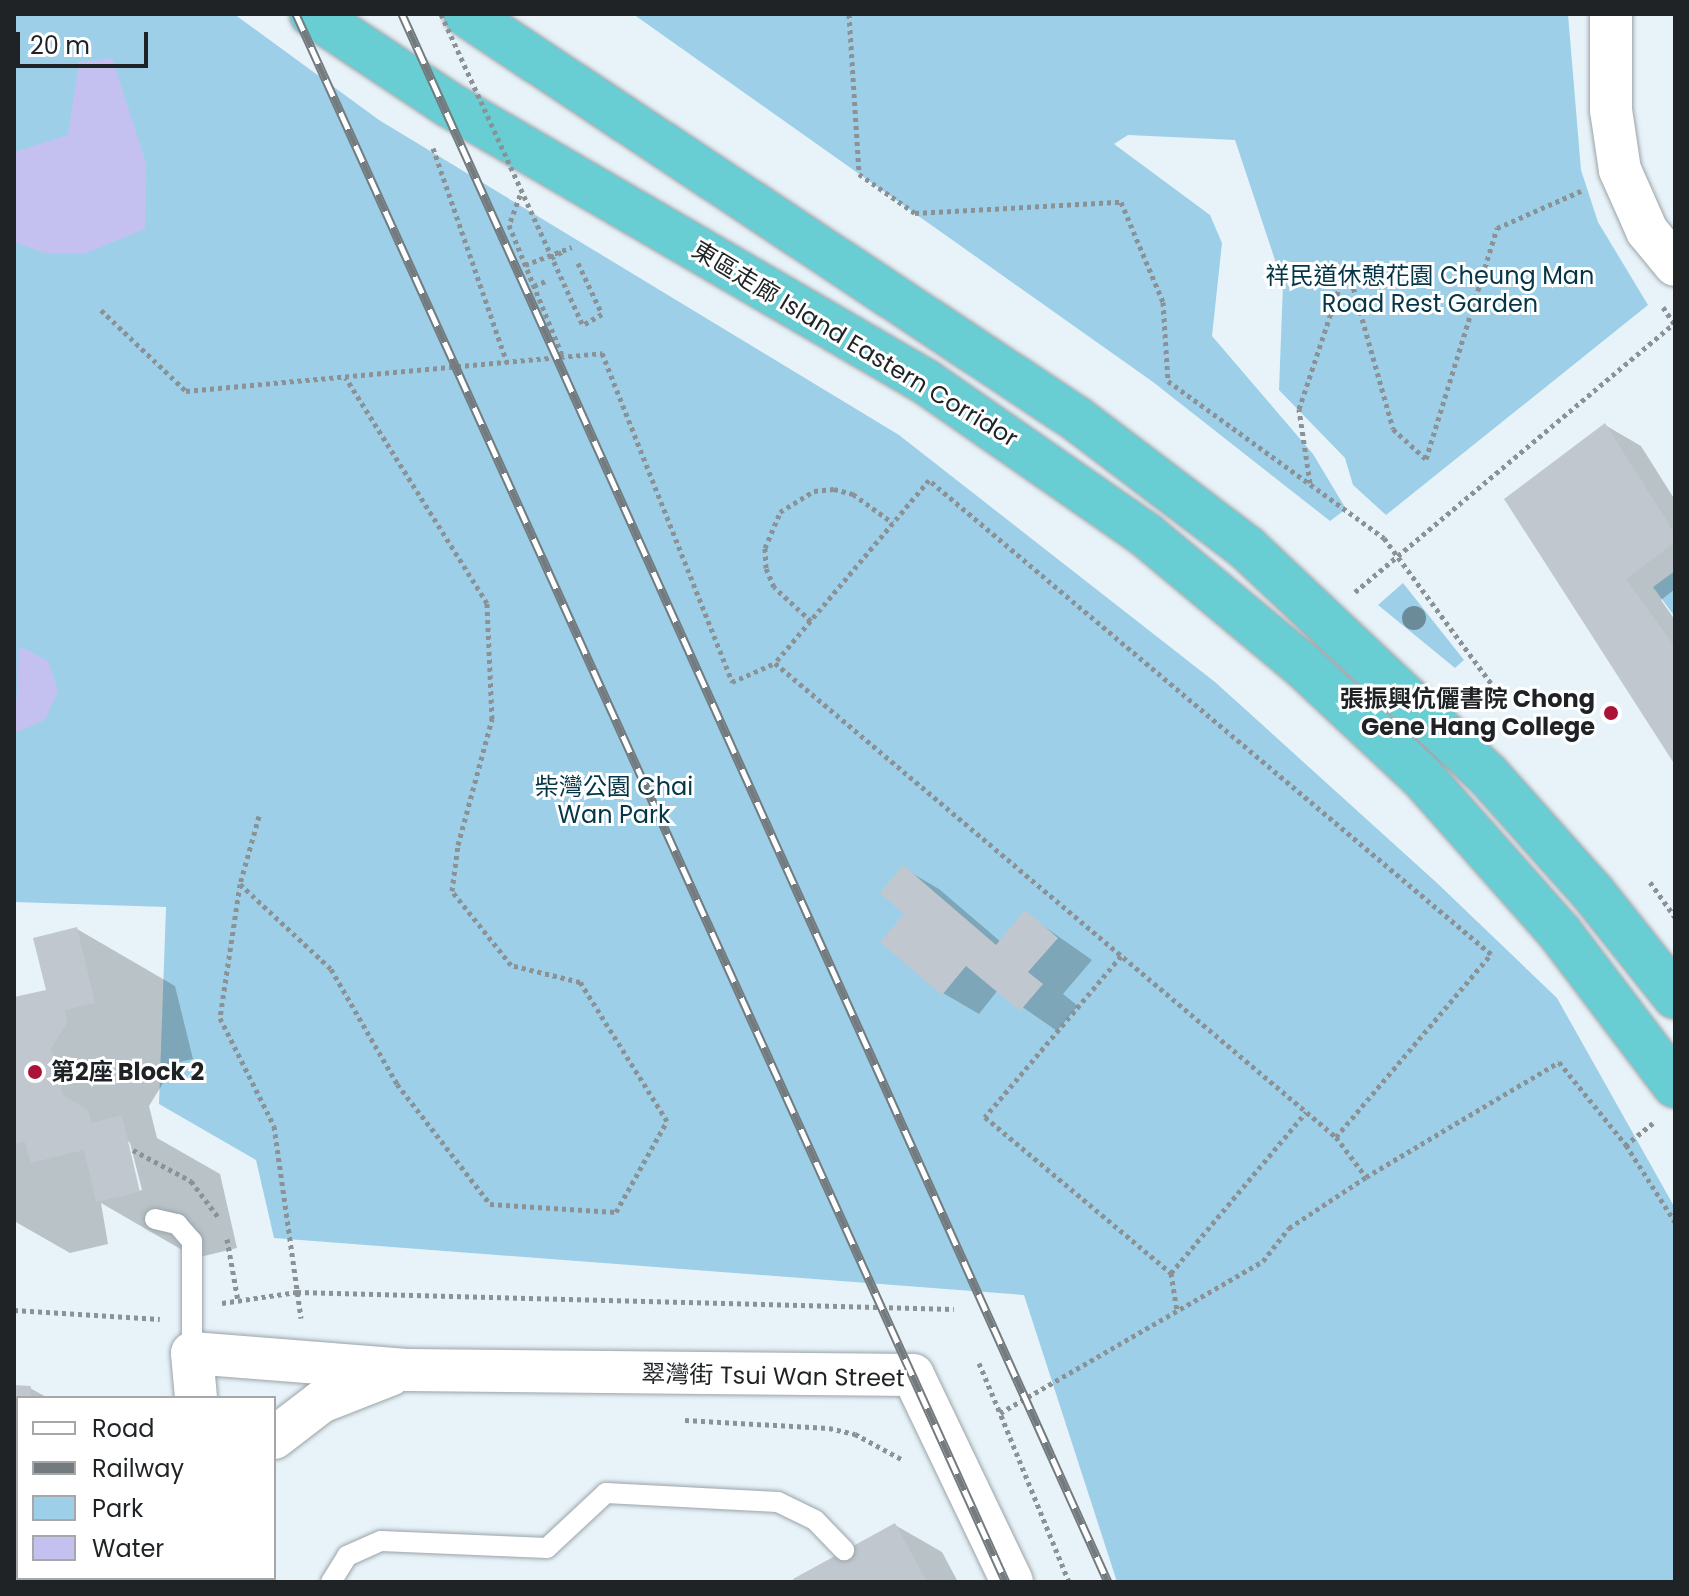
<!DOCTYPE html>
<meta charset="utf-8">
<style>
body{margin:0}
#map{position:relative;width:1689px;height:1596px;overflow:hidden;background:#e8f3f9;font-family:Poppins,"Noto Sans TC",sans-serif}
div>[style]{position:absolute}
.green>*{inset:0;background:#9dd0e8}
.water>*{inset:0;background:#c4c1f1}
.shadow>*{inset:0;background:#0003}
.building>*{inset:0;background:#c1c7cf}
.path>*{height:5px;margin-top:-2.5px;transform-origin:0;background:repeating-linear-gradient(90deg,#8b9296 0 4px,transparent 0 8px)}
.roads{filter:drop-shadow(0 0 2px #9aa4a9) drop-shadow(0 0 2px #9aa4a9)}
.lane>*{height:20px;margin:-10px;padding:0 10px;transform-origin:10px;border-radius:10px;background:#fff}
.street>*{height:42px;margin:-21px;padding:0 21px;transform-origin:21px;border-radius:21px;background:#fff}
.highway>*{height:44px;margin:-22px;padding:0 22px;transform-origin:22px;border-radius:22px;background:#68ced3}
.rail>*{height:9px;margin-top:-4.5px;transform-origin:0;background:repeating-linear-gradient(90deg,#fff 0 18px,#747b7f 0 36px);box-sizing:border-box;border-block:2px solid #747b7f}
.path-bridge>*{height:5px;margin-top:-2.5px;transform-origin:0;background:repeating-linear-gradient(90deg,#8b9296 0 4px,transparent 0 8px)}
.trees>*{width:24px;height:24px;margin:-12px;border-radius:50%;background:#6b8b98}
.dots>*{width:22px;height:22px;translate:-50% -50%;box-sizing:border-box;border:4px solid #fff;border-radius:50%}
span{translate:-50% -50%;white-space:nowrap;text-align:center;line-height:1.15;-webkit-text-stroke:6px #fff;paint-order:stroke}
.park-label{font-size:24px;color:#043648}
.street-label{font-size:24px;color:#1f2325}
.poi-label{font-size:24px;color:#1f2325;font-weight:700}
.right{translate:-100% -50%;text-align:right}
.left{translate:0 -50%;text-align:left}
.frame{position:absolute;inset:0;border:16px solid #1f2325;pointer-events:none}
.legend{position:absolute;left:16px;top:1396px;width:260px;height:184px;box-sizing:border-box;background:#fff;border:2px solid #a5a7a8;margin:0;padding:10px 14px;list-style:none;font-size:24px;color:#1f2325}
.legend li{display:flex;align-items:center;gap:16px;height:40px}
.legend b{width:40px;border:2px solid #a5a7a8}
.scale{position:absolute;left:16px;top:32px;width:132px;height:36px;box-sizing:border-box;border:4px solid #1f2325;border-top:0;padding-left:10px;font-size:24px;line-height:28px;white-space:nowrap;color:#1f2325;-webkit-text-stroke:6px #fff;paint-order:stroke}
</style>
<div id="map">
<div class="green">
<div style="clip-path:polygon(14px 14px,234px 14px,379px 120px,899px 435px,1215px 682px,1437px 883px,1557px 998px,1675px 1208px,1675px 1582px,1117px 1582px,1024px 1295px,274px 1238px,256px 1160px,159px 1104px,166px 907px,14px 902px)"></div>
<div style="clip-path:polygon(633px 14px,1568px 14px,1581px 170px,1598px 222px,1648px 305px,1386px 515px,1353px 485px,1345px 458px,1279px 390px,1283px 284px,1235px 140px,1128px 135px,1114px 144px,1210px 215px,1222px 243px,1212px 336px,1313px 454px,1346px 509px,1330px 521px,1153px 382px)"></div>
<div style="clip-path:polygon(1675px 571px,1675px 617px,1653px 587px)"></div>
<div style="clip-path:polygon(1403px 583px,1464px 660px,1455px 668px,1378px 605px)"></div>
</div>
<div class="water">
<div style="clip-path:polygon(112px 58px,146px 163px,145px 229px,84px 254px,45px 253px,14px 242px,14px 152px,68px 135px,79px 62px)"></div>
<div style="clip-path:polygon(19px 646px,48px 661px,58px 691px,45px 720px,15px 733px)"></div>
</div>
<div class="shadow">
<div style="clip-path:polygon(1605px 425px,1641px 446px,1675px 500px,1675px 589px,1661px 600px,1675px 620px,1675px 762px,1507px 499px)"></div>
<div style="clip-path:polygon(903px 868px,939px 889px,1001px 942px,1025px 913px,1092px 960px,1063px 994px,1078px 1006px,1057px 1031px,998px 990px,979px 1014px,943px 993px,907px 913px)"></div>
<div style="clip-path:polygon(evenodd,77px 929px,175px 986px,193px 1059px,162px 1066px,165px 1080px,149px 1106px,157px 1138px,220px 1174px,237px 1248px,196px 1258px,101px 1203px,108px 1244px,70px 1253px,14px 1221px,14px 999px,48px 991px,77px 929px,125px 1138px,130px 1143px,142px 1190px,138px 1191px,125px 1138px)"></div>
<div style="clip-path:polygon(14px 1387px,30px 1388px,48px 1398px,18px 1398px,18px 1577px)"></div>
<div style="clip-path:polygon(895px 1525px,942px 1552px,958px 1582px,797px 1582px)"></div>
</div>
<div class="building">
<div style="clip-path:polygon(1605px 423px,1675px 534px,1675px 542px,1626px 579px,1675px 647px,1675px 765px,1504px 499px)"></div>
<div style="clip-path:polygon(903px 865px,996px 945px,1025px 910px,1058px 938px,1028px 972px,1043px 984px,1020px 1011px,966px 966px,942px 995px,880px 942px,904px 914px,880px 893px)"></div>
<div style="clip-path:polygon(77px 927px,95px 1003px,65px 1010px,67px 1023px,51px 1048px,63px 1095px,88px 1110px,92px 1123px,122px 1115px,140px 1192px,96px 1202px,84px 1150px,31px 1163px,25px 1142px,14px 1144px,14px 997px,46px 990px,33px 938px)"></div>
<div style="clip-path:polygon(14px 1385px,31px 1386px,30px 1398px,18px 1398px,18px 1543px)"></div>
<div style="clip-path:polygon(895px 1523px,927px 1582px,795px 1582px,793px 1579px)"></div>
</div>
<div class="path">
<div style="left:849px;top:14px;width:160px;rotate:86.4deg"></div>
<div style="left:859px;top:174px;width:68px;rotate:34.9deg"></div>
<div style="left:915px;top:213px;width:206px;rotate:-3.1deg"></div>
<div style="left:1121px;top:202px;width:108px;rotate:67.2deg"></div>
<div style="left:1163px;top:302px;width:79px;rotate:86.4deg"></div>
<div style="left:1168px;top:381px;width:267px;rotate:36deg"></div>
<div style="left:1384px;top:538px;width:194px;rotate:53.6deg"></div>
<div style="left:433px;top:148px;width:227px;rotate:71deg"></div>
<div style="left:520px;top:195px;width:32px;rotate:110deg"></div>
<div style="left:509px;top:225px;width:143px;rotate:67.8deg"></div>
<div style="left:551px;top:258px;width:16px;rotate:-30deg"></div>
<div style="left:578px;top:263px;width:56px;rotate:64.8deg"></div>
<div style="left:602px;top:314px;width:22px;rotate:150deg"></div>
<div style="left:525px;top:265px;width:50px;rotate:-21deg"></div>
<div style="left:534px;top:286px;width:15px;rotate:-23deg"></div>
<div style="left:1663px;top:307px;width:22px;rotate:56deg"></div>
<div style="left:101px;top:310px;width:117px;rotate:43.6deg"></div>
<div style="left:186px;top:391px;width:418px;rotate:-5.2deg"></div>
<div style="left:602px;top:353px;width:354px;rotate:68.4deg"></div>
<div style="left:732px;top:682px;width:47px;rotate:-23.8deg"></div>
<div style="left:1310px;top:483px;width:75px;rotate:-98.5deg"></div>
<div style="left:1299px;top:409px;width:152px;rotate:-71.6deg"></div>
<div style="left:1347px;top:265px;width:170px;rotate:74.3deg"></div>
<div style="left:1393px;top:429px;width:45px;rotate:42.3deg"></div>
<div style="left:1426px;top:459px;width:242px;rotate:-72.9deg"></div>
<div style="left:1497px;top:228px;width:92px;rotate:-23.8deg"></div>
<div style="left:1355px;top:592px;width:416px;rotate:-40.1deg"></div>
<div style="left:811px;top:621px;width:50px;rotate:-137.4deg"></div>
<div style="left:774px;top:587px;width:21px;rotate:-113deg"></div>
<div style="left:766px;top:568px;width:20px;rotate:-93deg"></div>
<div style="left:765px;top:548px;width:39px;rotate:-67deg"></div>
<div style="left:780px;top:512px;width:40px;rotate:-32deg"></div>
<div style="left:814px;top:491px;width:20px;rotate:-6deg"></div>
<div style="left:834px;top:489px;width:20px;rotate:15deg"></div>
<div style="left:853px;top:494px;width:49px;rotate:35.9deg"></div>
<div style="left:259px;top:816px;width:71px;rotate:105.6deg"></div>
<div style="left:240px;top:884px;width:135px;rotate:98.5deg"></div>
<div style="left:220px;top:1018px;width:121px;rotate:63.4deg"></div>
<div style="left:274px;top:1126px;width:194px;rotate:82deg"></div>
<div style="left:1650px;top:882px;width:43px;rotate:54.5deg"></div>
<div style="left:240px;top:884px;width:125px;rotate:43deg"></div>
<div style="left:331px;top:969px;width:133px;rotate:60.1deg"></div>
<div style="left:397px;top:1084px;width:152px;rotate:52.2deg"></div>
<div style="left:490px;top:1204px;width:126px;rotate:3.6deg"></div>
<div style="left:616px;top:1212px;width:104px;rotate:-60.7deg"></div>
<div style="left:667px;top:1121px;width:164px;rotate:-122deg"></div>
<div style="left:580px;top:982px;width:71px;rotate:-166.2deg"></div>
<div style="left:511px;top:965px;width:95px;rotate:-128.6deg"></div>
<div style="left:452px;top:891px;width:46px;rotate:-82.6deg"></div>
<div style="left:458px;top:845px;width:131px;rotate:-74.9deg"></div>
<div style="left:492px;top:719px;width:116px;rotate:-92.5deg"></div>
<div style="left:487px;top:603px;width:266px;rotate:-122.1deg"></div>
<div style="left:1121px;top:956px;width:211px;rotate:130.2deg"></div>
<div style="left:985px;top:1117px;width:243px;rotate:40deg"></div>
<div style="left:1171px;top:1273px;width:210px;rotate:-50deg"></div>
<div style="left:1653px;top:1123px;width:35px;rotate:141deg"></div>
<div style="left:1626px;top:1145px;width:91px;rotate:57.5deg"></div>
<div style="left:1336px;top:1137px;width:240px;rotate:-49.7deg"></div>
<div style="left:1491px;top:954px;width:735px;rotate:-139.86deg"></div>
<div style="left:929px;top:480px;width:239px;rotate:130.1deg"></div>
<div style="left:775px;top:663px;width:734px;rotate:40.2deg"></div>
<div style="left:1336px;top:1137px;width:50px;rotate:53.1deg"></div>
<div style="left:1366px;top:1177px;width:225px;rotate:-30.8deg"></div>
<div style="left:1559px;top:1062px;width:107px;rotate:51.1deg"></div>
<div style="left:133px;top:1150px;width:66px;rotate:28.1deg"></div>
<div style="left:191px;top:1181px;width:46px;rotate:52.9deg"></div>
<div style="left:227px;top:1239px;width:63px;rotate:79.9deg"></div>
<div style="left:1171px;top:1273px;width:38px;rotate:81deg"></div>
<div style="left:222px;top:1303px;width:76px;rotate:-8.3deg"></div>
<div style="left:297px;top:1292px;width:657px;rotate:1.48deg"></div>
<div style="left:14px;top:1310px;width:146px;rotate:3.5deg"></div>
<div style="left:979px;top:1363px;width:54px;rotate:67.2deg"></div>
<div style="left:685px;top:1420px;width:144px;rotate:3.2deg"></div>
<div style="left:829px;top:1428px;width:27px;rotate:13deg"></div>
<div style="left:855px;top:1434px;width:55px;rotate:28.4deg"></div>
<div style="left:1069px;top:1582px;width:183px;rotate:-112.2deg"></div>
<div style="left:1000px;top:1413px;width:304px;rotate:-30deg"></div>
<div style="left:1263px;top:1261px;width:42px;rotate:-51.8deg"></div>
<div style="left:1289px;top:1228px;width:92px;rotate:-33.5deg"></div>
</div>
<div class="roads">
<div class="lane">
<div style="left:155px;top:1219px;width:23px;rotate:13deg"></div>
<div style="left:177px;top:1224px;width:23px;rotate:49deg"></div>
<div style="left:192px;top:1241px;width:112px;rotate:90deg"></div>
<div style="left:331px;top:1582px;width:31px;rotate:-58deg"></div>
<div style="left:347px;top:1556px;width:37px;rotate:-24deg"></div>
<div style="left:381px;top:1541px;width:166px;rotate:2.4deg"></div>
<div style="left:547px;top:1548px;width:81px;rotate:-43deg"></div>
<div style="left:606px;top:1493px;width:172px;rotate:3deg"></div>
<div style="left:778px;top:1502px;width:41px;rotate:25.9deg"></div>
<div style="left:815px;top:1520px;width:42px;rotate:46deg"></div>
</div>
<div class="street">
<div style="left:1611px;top:14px;width:96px;rotate:90deg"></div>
<div style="left:1611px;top:110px;width:61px;rotate:81.5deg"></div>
<div style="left:1620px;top:170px;width:67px;rotate:66.1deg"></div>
<div style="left:1647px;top:231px;width:44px;rotate:50.5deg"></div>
<div style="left:196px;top:1398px;width:45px;rotate:-95.1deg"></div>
<div style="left:192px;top:1353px;width:215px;rotate:4.5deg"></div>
<div style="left:406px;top:1370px;width:507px;rotate:0.57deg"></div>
<div style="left:913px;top:1375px;width:229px;rotate:64.4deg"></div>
<div style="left:274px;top:1438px;width:59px;rotate:-37.5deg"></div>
<div style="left:321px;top:1402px;width:74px;rotate:-21.4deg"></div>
<div style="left:186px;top:1582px;width:4px;rotate:-76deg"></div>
</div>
<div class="highway">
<div style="left:312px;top:14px;width:163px;rotate:33.5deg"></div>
<div style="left:448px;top:104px;width:553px;rotate:30.18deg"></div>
<div style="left:926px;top:382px;width:268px;rotate:34.8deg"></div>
<div style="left:1146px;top:535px;width:203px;rotate:39.8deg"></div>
<div style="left:1302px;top:665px;width:164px;rotate:43deg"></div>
<div style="left:1422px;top:777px;width:208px;rotate:48.5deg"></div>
<div style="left:1560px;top:933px;width:191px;rotate:52.9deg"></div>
<div style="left:466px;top:14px;width:733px;rotate:33.54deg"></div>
<div style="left:1077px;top:419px;width:213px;rotate:37.2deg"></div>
<div style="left:1247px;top:548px;width:330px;rotate:43.3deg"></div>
<div style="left:1487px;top:774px;width:159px;rotate:48.3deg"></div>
<div style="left:1593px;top:893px;width:132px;rotate:51.5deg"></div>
</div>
</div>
<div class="rail">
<div style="left:296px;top:14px;width:1721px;rotate:65.64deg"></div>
<div style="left:402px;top:14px;width:1720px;rotate:65.76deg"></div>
</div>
<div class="path-bridge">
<div style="left:441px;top:14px;width:342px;rotate:65.5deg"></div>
</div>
<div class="trees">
<div style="left:1414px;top:618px"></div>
</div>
<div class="dots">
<div style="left:1611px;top:713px;background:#ab1437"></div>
<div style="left:35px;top:1072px;background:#ab1437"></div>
</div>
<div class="park-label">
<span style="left:1430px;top:290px">祥民道休憩花園 Cheung Man<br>Road Rest Garden</span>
<span style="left:614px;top:801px">柴灣公園 Chai<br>Wan Park</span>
</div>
<div class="street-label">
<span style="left:855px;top:344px;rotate:31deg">東區走廊 Island Eastern Corridor</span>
<span style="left:773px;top:1376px;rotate:1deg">翠灣街 Tsui Wan Street</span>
</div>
<div class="poi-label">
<span class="right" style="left:1595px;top:713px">張振興伉儷書院 Chong<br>Gene Hang College</span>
<span class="left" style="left:51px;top:1072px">第2座 Block 2</span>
</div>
<div class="frame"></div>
<ul class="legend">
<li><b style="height:10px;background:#fff"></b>Road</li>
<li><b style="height:10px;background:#747b7f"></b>Railway</li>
<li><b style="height:22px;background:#9dd0e8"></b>Park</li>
<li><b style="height:22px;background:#c4c1f1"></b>Water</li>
</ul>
<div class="scale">20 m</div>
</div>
